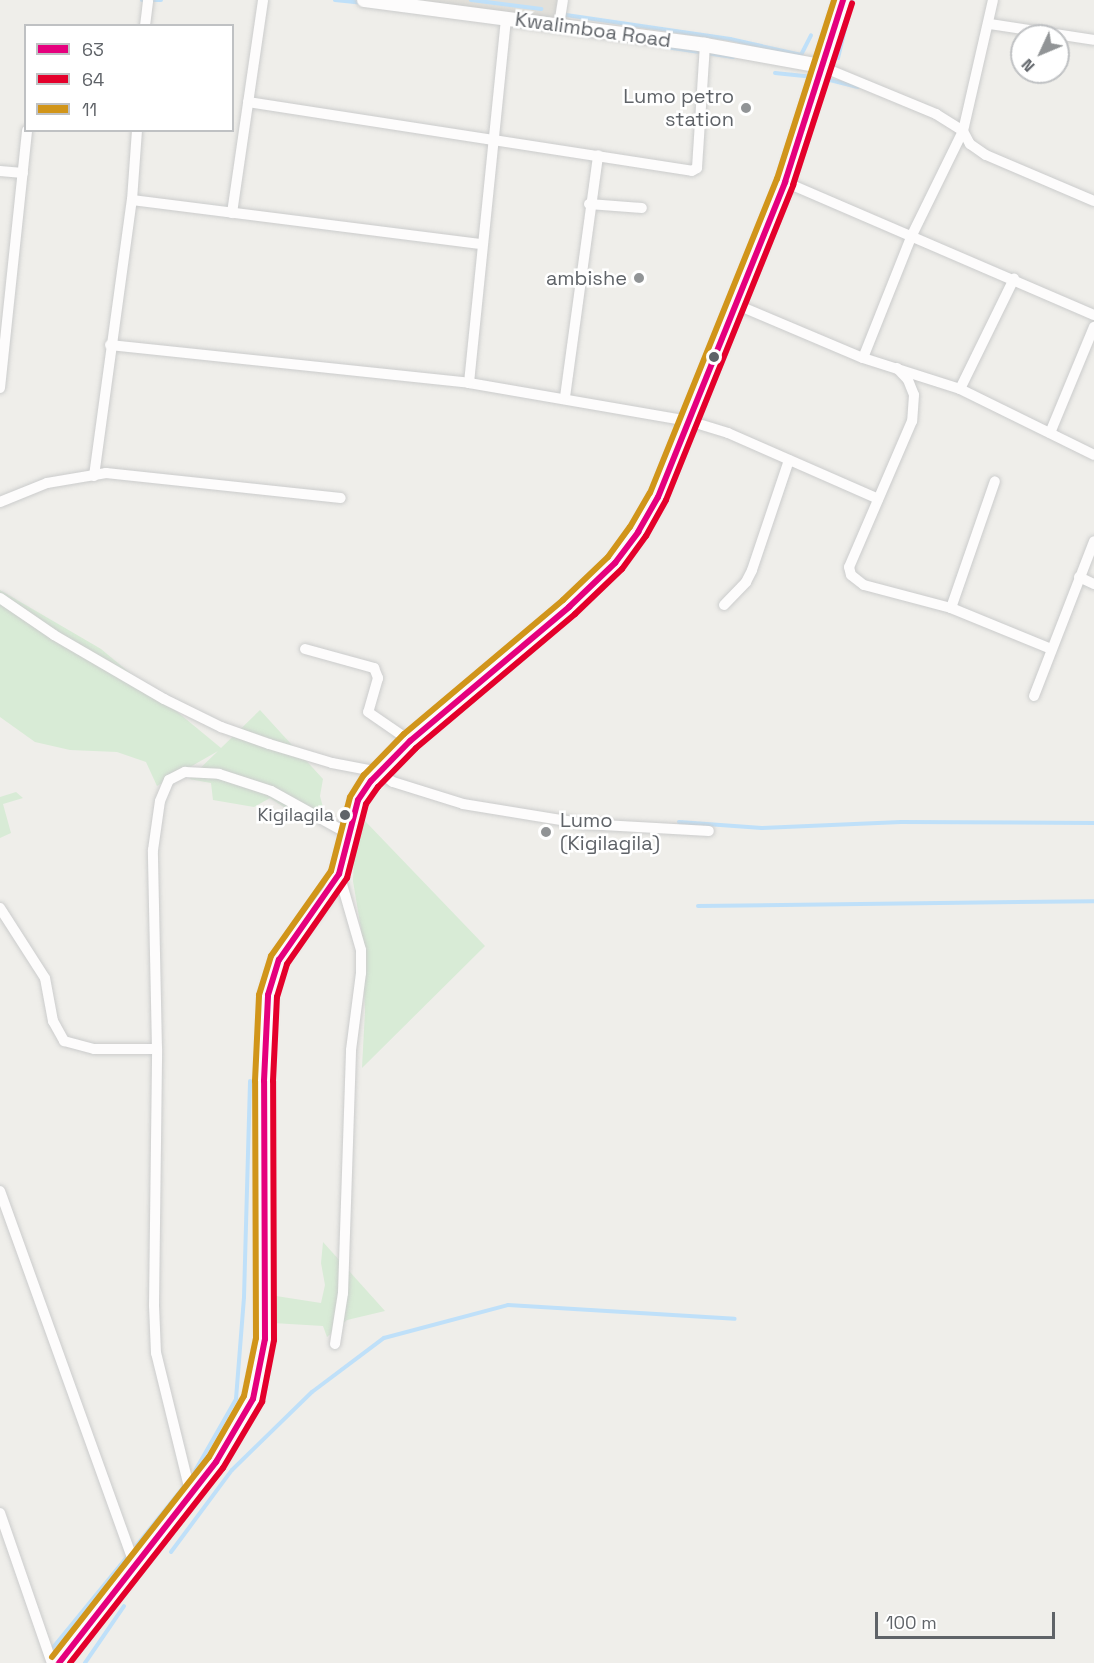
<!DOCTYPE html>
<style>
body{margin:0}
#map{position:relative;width:1094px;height:1663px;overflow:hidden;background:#efeeea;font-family:"Space Grotesk",sans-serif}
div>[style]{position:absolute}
.education>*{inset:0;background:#e2e0da}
.green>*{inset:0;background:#d8ebd6}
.stream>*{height:4px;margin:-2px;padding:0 2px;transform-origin:2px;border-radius:2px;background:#bfe0f9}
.roads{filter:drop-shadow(0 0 2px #cbcccc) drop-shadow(0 0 2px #cbcccc)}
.street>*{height:10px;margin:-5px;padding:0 5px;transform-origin:5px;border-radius:5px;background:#fdfcfc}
.secondary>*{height:14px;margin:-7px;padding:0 7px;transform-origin:7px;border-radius:7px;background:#fdfcfc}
.bus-1>*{height:6px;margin:-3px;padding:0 3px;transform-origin:3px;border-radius:3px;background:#e5007d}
.bus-2>*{height:6px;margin:-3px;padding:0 3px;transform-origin:3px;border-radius:3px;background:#e4002b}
.bus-3>*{height:6px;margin:-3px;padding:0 3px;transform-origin:3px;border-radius:3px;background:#d1951a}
.dots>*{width:16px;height:16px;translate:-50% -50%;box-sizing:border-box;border:3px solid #fff;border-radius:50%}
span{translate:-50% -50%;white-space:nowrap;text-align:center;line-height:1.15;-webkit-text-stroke:5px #fff;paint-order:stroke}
.bus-label{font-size:18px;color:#5f6368}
.right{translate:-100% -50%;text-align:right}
.street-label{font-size:20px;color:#5f6368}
.poi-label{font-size:20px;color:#5f6368}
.left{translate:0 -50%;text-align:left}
.legend{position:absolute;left:24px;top:24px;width:210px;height:108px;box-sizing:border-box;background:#fff;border:2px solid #bfc1c3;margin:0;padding:8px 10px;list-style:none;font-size:18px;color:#5f6368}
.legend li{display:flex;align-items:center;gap:12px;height:30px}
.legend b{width:30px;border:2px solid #bfc1c3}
.north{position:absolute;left:1010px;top:24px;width:60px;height:60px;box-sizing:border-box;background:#fff;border:2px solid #bfc1c3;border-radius:50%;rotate:226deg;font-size:16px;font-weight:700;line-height:24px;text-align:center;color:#5f6368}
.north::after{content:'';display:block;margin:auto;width:21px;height:27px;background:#919496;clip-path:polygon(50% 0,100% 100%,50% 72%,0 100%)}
.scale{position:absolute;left:875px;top:1612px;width:180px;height:27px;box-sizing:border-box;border:3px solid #5f6368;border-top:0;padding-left:8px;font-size:18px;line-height:21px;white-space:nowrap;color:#5f6368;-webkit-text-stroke:4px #fff;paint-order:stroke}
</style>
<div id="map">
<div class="education">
<div style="clip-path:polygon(412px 0,557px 0,555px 18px)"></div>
</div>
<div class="green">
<div style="clip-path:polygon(0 590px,101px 649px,221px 748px,260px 710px,323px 779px,320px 796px,324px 811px,317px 819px,290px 811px,270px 798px,254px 807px,213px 800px,211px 783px,189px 779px,218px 751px,157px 786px,146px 762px,117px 752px,70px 750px,35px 742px,0 717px)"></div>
<div style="clip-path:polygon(16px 792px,23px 798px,3px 804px,11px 833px,0 838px,0 797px)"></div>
<div style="clip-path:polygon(365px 821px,485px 946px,362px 1068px,365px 1011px,361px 929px,353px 881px,354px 856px)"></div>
<div style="clip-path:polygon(323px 1242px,385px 1311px,347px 1320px,327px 1337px,323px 1326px,273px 1323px,276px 1296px,321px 1303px,325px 1285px,321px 1263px)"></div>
</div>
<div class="stream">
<div style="left:142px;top:0;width:19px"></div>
<div style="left:335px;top:0;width:27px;rotate:6deg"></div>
<div style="left:471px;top:0;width:71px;rotate:7.3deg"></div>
<div style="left:566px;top:15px;width:166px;rotate:8.3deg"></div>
<div style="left:730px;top:39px;width:73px;rotate:12.7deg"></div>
<div style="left:801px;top:55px;width:22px;rotate:-63deg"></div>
<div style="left:666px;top:47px;width:68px;rotate:8.5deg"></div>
<div style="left:838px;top:58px;width:60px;rotate:-76.4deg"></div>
<div style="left:775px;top:73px;width:39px;rotate:6deg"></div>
<div style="left:822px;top:78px;width:37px;rotate:14deg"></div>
<div style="left:679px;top:822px;width:83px;rotate:4.1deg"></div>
<div style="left:762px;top:828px;width:139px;rotate:-2.5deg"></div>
<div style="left:901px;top:822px;width:193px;rotate:0.3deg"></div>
<div style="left:698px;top:906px;width:396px;rotate:-0.7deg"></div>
<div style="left:195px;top:1471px;width:83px;rotate:-60.3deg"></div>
<div style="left:236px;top:1399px;width:102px;rotate:-85.5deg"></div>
<div style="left:244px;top:1297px;width:216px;rotate:-88.4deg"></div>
<div style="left:137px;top:1545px;width:77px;rotate:-51.3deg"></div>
<div style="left:171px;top:1552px;width:102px;rotate:-53.4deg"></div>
<div style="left:232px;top:1470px;width:112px;rotate:-44.3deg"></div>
<div style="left:312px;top:1392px;width:90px;rotate:-36.9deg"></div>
<div style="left:384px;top:1338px;width:128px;rotate:-14.9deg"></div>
<div style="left:508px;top:1305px;width:227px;rotate:3.5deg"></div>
<div style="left:51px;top:1650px;width:122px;rotate:-50.7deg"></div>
<div style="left:85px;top:1663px;width:69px;rotate:-55.6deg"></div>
</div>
<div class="roads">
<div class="street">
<div style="left:990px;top:24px;width:105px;rotate:8.7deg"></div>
<div style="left:559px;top:25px;width:25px;rotate:-81deg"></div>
<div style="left:145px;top:26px;width:26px;rotate:-83deg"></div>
<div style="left:820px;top:66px;width:126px;rotate:22.5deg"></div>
<div style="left:936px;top:114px;width:32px;rotate:32deg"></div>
<div style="left:963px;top:131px;width:15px;rotate:62deg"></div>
<div style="left:970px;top:144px;width:19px;rotate:35deg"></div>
<div style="left:986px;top:155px;width:117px;rotate:23.1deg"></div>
<div style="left:248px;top:102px;width:449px;rotate:8.8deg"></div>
<div style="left:692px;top:171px;width:6px;rotate:-31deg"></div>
<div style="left:697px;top:168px;width:123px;rotate:-86.3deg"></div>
<div style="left:0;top:171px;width:23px;rotate:5deg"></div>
<div style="left:785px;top:182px;width:336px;rotate:23.3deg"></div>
<div style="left:132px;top:200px;width:353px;rotate:7.2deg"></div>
<div style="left:589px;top:204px;width:53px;rotate:4.3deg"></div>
<div style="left:232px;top:213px;width:215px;rotate:-81.7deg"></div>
<div style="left:735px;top:304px;width:139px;rotate:22.9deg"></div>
<div style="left:863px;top:358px;width:102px;rotate:17.7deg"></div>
<div style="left:960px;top:389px;width:149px;rotate:26.2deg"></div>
<div style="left:110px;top:345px;width:361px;rotate:6deg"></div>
<div style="left:469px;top:383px;width:223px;rotate:9.8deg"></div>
<div style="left:689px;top:421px;width:41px;rotate:17.1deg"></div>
<div style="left:728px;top:433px;width:164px;rotate:23.7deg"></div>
<div style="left:863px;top:358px;width:132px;rotate:-68.3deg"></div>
<div style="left:912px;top:235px;width:116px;rotate:-63.9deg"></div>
<div style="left:963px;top:131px;width:134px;rotate:-77.1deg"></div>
<div style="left:897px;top:368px;width:16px;rotate:47deg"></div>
<div style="left:908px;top:380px;width:16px;rotate:68deg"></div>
<div style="left:914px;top:395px;width:26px;rotate:94deg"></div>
<div style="left:912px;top:421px;width:159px;rotate:113.3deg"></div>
<div style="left:849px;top:567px;width:8px;rotate:76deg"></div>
<div style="left:851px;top:575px;width:16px;rotate:38deg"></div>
<div style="left:864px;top:585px;width:90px;rotate:14.8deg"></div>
<div style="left:951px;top:608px;width:108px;rotate:22.3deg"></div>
<div style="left:469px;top:383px;width:367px;rotate:-84.2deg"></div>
<div style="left:0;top:388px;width:259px;rotate:-84deg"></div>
<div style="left:960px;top:389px;width:123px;rotate:-63.9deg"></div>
<div style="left:565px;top:397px;width:244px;rotate:-82.2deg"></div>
<div style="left:1050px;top:433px;width:115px;rotate:-67.5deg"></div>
<div style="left:94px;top:476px;width:279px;rotate:-82.2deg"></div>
<div style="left:132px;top:200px;width:70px;rotate:-85.9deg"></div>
<div style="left:0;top:502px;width:51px;rotate:-22deg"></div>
<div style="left:47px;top:483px;width:60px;rotate:-9.6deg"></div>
<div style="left:106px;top:473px;width:236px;rotate:6.1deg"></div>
<div style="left:1079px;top:577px;width:17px;rotate:25deg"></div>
<div style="left:0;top:598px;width:65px;rotate:34.4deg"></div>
<div style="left:54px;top:635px;width:127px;rotate:30.2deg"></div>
<div style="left:164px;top:699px;width:64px;rotate:26.2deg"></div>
<div style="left:221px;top:727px;width:51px;rotate:19.5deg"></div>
<div style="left:269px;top:744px;width:66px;rotate:16.8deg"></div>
<div style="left:332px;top:763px;width:48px;rotate:10.8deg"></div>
<div style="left:379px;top:772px;width:17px;rotate:36deg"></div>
<div style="left:393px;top:782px;width:73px;rotate:17.4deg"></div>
<div style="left:463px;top:804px;width:124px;rotate:9.3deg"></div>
<div style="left:585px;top:824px;width:124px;rotate:3.2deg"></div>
<div style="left:724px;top:605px;width:32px;rotate:-46deg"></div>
<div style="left:746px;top:582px;width:13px;rotate:-63deg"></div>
<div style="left:752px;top:570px;width:116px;rotate:-71.4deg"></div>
<div style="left:951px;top:608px;width:134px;rotate:-70.9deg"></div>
<div style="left:305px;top:649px;width:72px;rotate:15.4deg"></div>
<div style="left:374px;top:668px;width:11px;rotate:68deg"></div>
<div style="left:378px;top:678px;width:35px;rotate:106deg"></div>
<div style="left:368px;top:712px;width:51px;rotate:34.6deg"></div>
<div style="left:1034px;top:696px;width:166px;rotate:-68.8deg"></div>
<div style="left:0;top:908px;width:83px;rotate:57.3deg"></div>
<div style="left:45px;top:978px;width:44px;rotate:79.5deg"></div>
<div style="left:53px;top:1021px;width:23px;rotate:61deg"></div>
<div style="left:64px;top:1041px;width:31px;rotate:15deg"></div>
<div style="left:94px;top:1049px;width:63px"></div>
<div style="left:0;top:1191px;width:401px;rotate:70.2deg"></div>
<div style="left:335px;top:1344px;width:52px;rotate:-81.1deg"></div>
<div style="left:343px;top:1293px;width:243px;rotate:-88.1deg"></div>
<div style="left:351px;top:1050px;width:78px;rotate:-82.6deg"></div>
<div style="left:361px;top:973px;width:23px;rotate:-90deg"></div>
<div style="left:361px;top:950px;width:79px;rotate:-106.1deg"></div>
<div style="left:191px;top:1495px;width:146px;rotate:-103.8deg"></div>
<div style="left:156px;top:1353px;width:47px;rotate:-92.4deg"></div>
<div style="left:154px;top:1306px;width:257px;rotate:-89.3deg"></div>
<div style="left:157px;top:1049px;width:199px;rotate:-91.2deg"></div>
<div style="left:153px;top:850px;width:49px;rotate:-81.9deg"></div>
<div style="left:160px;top:801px;width:23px;rotate:-67deg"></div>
<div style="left:169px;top:780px;width:18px;rotate:-27deg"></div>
<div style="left:185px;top:772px;width:34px;rotate:3deg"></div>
<div style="left:219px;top:774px;width:55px;rotate:18.1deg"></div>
<div style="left:271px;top:791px;width:89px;rotate:28.9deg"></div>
<div style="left:0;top:1513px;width:159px;rotate:70.9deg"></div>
</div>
<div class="secondary">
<div style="left:364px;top:0;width:344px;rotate:7.5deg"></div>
<div style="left:705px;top:45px;width:117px;rotate:10.3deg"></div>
<div style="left:59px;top:1663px;width:255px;rotate:-52deg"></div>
<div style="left:216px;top:1462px;width:73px;rotate:-59.6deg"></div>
<div style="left:253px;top:1399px;width:61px;rotate:-78.7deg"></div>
<div style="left:265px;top:1339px;width:258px;rotate:-90.2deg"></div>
<div style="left:264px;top:1081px;width:86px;rotate:-87.3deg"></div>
<div style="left:268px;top:995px;width:37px;rotate:-73deg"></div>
<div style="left:279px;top:960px;width:86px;rotate:-53.5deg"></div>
<div style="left:330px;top:891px;width:19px;rotate:-62deg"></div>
<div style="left:339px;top:874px;width:76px;rotate:-75.6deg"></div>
<div style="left:358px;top:800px;width:23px;rotate:-56deg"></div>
<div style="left:371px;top:781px;width:56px;rotate:-45.7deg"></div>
<div style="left:410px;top:741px;width:208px;rotate:-40.1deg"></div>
<div style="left:569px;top:607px;width:64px;rotate:-43.7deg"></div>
<div style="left:615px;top:563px;width:39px;rotate:-53deg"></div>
<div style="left:638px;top:532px;width:40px;rotate:-60.3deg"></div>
<div style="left:658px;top:497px;width:340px;rotate:-68deg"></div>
<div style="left:785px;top:182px;width:191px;rotate:-72.3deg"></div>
</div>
</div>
<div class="bus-1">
<div style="left:59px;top:1663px;width:255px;rotate:-52deg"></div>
<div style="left:216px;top:1462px;width:73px;rotate:-59.6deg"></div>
<div style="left:253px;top:1399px;width:61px;rotate:-78.7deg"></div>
<div style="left:265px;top:1339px;width:258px;rotate:-90.2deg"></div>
<div style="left:264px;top:1081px;width:86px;rotate:-87.3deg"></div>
<div style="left:268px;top:995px;width:37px;rotate:-73deg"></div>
<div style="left:279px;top:960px;width:105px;rotate:-55.1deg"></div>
<div style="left:339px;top:874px;width:76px;rotate:-75.6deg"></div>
<div style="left:358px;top:800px;width:23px;rotate:-56deg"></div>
<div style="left:371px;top:781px;width:56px;rotate:-45.7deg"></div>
<div style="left:410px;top:741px;width:208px;rotate:-40.1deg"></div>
<div style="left:569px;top:607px;width:64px;rotate:-43.7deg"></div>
<div style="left:615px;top:563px;width:39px;rotate:-53deg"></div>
<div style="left:638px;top:532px;width:40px;rotate:-60.3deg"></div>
<div style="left:658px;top:497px;width:340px;rotate:-68deg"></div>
<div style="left:785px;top:182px;width:191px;rotate:-72.3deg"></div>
</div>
<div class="bus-2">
<div style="left:70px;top:1663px;width:248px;rotate:-51.9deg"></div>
<div style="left:223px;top:1468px;width:77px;rotate:-59.4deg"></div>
<div style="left:262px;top:1402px;width:63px;rotate:-79deg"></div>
<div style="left:274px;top:1340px;width:259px;rotate:-90.2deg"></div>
<div style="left:273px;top:1081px;width:84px;rotate:-87.3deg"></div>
<div style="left:277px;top:997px;width:34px;rotate:-73deg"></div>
<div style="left:287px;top:964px;width:105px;rotate:-55.1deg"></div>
<div style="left:347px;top:878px;width:76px;rotate:-75.6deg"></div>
<div style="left:366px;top:804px;width:21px;rotate:-55deg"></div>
<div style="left:378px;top:787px;width:54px;rotate:-45.7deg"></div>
<div style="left:416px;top:748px;width:208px;rotate:-40.1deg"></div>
<div style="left:575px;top:614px;width:65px;rotate:-43.8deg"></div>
<div style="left:622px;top:569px;width:41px;rotate:-54deg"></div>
<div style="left:646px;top:536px;width:41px;rotate:-60.9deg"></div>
<div style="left:666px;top:500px;width:340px;rotate:-68deg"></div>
<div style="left:793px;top:185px;width:191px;rotate:-72deg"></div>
</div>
<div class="bus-3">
<div style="left:52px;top:1657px;width:254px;rotate:-51.9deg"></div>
<div style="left:209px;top:1457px;width:70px;rotate:-60.2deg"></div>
<div style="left:244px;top:1396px;width:59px;rotate:-78.3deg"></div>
<div style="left:256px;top:1338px;width:257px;rotate:-90.2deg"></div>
<div style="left:255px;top:1081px;width:86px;rotate:-87.3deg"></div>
<div style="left:259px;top:995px;width:41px;rotate:-72.9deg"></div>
<div style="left:271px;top:956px;width:104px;rotate:-54.8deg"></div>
<div style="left:331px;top:871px;width:76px;rotate:-75.6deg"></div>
<div style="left:350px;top:797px;width:26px;rotate:-58deg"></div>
<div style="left:364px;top:775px;width:57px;rotate:-45.7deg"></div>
<div style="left:404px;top:734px;width:208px;rotate:-40.1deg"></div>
<div style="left:563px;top:600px;width:62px;rotate:-43.7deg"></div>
<div style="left:608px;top:557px;width:37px;rotate:-54deg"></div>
<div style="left:630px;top:527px;width:39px;rotate:-60deg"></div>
<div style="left:650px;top:493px;width:339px;rotate:-68deg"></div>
<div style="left:777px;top:179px;width:188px;rotate:-72.3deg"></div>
</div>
<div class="dots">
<div style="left:746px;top:108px;background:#919496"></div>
<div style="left:639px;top:278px;background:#919496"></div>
<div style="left:714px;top:357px;background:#5f6368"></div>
<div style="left:345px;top:815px;background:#5f6368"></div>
<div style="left:546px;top:832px;background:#919496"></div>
</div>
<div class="bus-label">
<span class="right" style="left:334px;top:815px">Kigilagila</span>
</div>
<div class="street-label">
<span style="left:593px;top:30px;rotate:8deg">Kwalimboa Road</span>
</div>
<div class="poi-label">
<span class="right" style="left:734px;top:108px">Lumo petro<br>station</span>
<span class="right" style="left:627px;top:278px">ambishe</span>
<span class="left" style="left:560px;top:832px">Lumo<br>(Kigilagila)</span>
</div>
<ul class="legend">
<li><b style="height:8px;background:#e5007d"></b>63</li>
<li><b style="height:8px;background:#e4002b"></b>64</li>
<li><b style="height:8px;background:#d1951a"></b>11</li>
</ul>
<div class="north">N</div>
<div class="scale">100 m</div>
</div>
